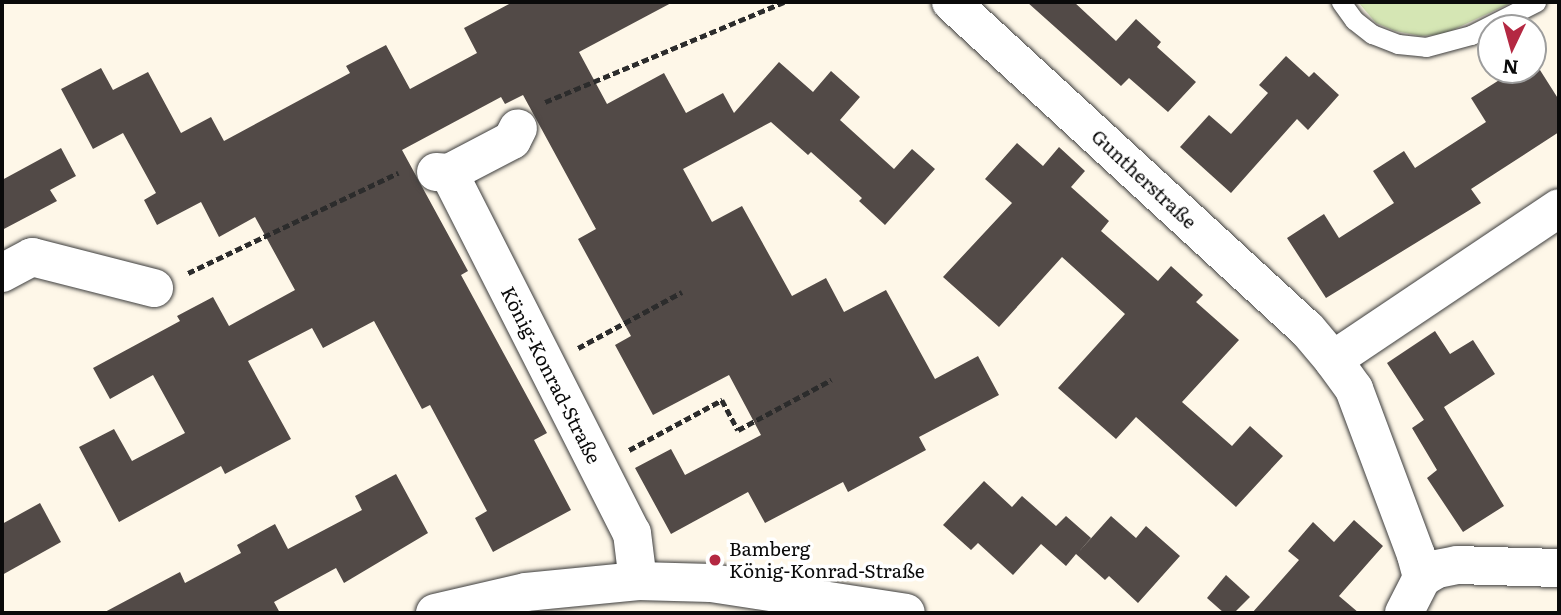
<!DOCTYPE html>
<meta charset="utf-8">
<style>
body{margin:0}
#map{position:relative;width:1561px;height:615px;overflow:hidden;background:#fef7e8;font-family:Literata,serif}
div>[style]{position:absolute}
.green>*{inset:0;background:#d5e6b4}
.building>*{inset:0;background:#524a47}
.path>*{height:4.5px;margin-top:-2.25px;transform-origin:0;background:repeating-linear-gradient(90deg,#2c2c2c 0 7px,transparent 0 10.5px)}
.roads{filter:drop-shadow(0 0 2px #3d3d3d) drop-shadow(0 0 2px #3d3d3d)}
.lane>*{height:19px;margin:-9.5px;padding:0 9.5px;transform-origin:9.5px;border-radius:9.5px;background:#fff}
.street>*{height:38px;margin:-19px;padding:0 19px;transform-origin:19px;border-radius:19px;background:#fff}
.dots>*{width:19px;height:19px;translate:-50% -50%;box-sizing:border-box;border:4px solid #fff;border-radius:50%}
span{translate:-50% -50%;white-space:nowrap;text-align:center;line-height:1.15;-webkit-text-stroke:7px #fff;paint-order:stroke}
.street-label{font-size:19px;color:#0a0a0a}
.poi-label{font-size:19px;color:#0a0a0a}
.left{translate:0 -50%;text-align:left}
.frame{position:absolute;inset:0;border:4px solid #0a0a0a;pointer-events:none}
.north{position:absolute;left:1477px;top:14px;width:70px;height:70px;box-sizing:border-box;background:#fff;border:2px solid #9d9d9d;border-radius:50%;rotate:185deg;font-size:19px;font-weight:700;line-height:28px;text-align:center;color:#0a0a0a}
.north::after{content:'';display:block;margin:auto;width:24px;height:32px;background:#b42842;clip-path:polygon(50% 0,100% 100%,50% 72%,0 100%)}
</style>
<div id="map">
<div class="green">
<div style="clip-path:polygon(1358px 2px,1513px 2px,1444px 34px,1421px 36px,1395px 31px,1376px 23px)"></div>
</div>
<div class="building">
<div style="clip-path:polygon(513px 2px,673px 2px,579px 52px,607px 104px,664px 73px,686px 113px,723px 93px,734px 113px,779px 62px,813px 92px,831px 71px,860px 97px,840px 120px,894px 169px,912px 149px,935px 169px,885px 225px,859px 201px,862px 198px,811px 152px,808px 155px,771px 122px,683px 169px,712px 222px,742px 206px,792px 296px,826px 278px,844px 312px,886px 290px,935px 379px,978px 356px,999px 395px,919px 437px,926px 450px,848px 492px,843px 482px,765px 523px,748px 492px,671px 534px,635px 468px,671px 449px,685px 475px,761px 435px,729px 375px,653px 415px,615px 345px,631px 336px,578px 239px,596px 229px,523px 95px,505px 104px,501px 97px,402px 150px,468px 271px,461px 275px,547px 433px,534px 440px,571px 510px,493px 552px,475px 518px,487px 511px,430px 405px,422px 409px,374px 321px,323px 348px,312px 328px,248px 361px,291px 439px,225px 474px,221px 466px,119px 522px,79px 447px,114px 429px,132px 461px,185px 433px,153px 375px,110px 399px,93px 368px,180px 321px,177px 316px,213px 297px,229px 326px,295px 290px,255px 217px,219px 237px,201px 202px,157px 225px,144px 200px,156px 193px,123px 133px,93px 149px,61px 89px,101px 68px,113px 90px,148px 72px,181px 133px,211px 117px,224px 141px,350px 73px,346px 66px,386px 45px,410px 89px,477px 53px,464px 28px)"></div>
<div style="clip-path:polygon(1027px 2px,1074px 2px,1116px 41px,1136px 19px,1161px 42px,1157px 47px,1196px 82px,1168px 112px,1129px 78px,1121px 86px)"></div>
<div style="clip-path:polygon(1286px 56px,1309px 77px,1314px 72px,1339px 95px,1308px 130px,1297px 119px,1231px 193px,1180px 147px,1209px 115px,1231px 134px,1268px 93px,1259px 85px)"></div>
<div style="clip-path:polygon(1533px 59px,1559px 100px,1559px 132px,1471px 189px,1481px 203px,1326px 298px,1287px 238px,1324px 214px,1339px 238px,1394px 203px,1373px 171px,1404px 151px,1415px 168px,1486px 122px,1471px 98px,1515px 70px,1533px 70px)"></div>
<div style="clip-path:polygon(1017px 143px,1043px 166px,1059px 147px,1085px 171px,1071px 187px,1109px 221px,1101px 231px,1158px 281px,1171px 266px,1203px 295px,1196px 302px,1239px 340px,1182px 402px,1232px 446px,1250px 426px,1283px 456px,1236px 507px,1136px 417px,1116px 439px,1058px 388px,1125px 314px,1062px 257px,999px 327px,943px 277px,1012px 203px,985px 179px)"></div>
<div style="clip-path:polygon(61px 148px,76px 176px,50px 190px,57px 201px,2px 230px,2px 180px)"></div>
<div style="clip-path:polygon(1435px 331px,1450px 354px,1473px 340px,1495px 374px,1444px 407px,1504px 506px,1463px 532px,1427px 478px,1437px 470px,1412px 428px,1434px 413px,1424px 420px,1387px 363px)"></div>
<div style="clip-path:polygon(396px 474px,428px 533px,344px 583px,336px 568px,274px 602px,280px 613px,103px 613px,180px 572px,185px 583px,241px 553px,237px 545px,275px 524px,288px 549px,362px 510px,355px 496px)"></div>
<div style="clip-path:polygon(984px 481px,1012px 507px,1022px 496px,1056px 526px,1066px 516px,1091px 538px,1077px 554px,1111px 516px,1136px 538px,1146px 526px,1180px 556px,1138px 603px,1109px 576px,1105px 580px,1076px 554px,1066px 566px,1041px 544px,1013px 575px,978px 543px,971px 550px,943px 525px)"></div>
<div style="clip-path:polygon(40px 503px,61px 542px,2px 575px,2px 524px)"></div>
<div style="clip-path:polygon(1354px 520px,1383px 546px,1339px 596px,1359px 613px,1252px 613px,1299px 560px,1288px 551px,1313px 522px,1334px 542px)"></div>
<div style="clip-path:polygon(1226px 575px,1250px 597px,1234px 613px,1224px 613px,1207px 598px)"></div>
</div>
<div class="path">
<div style="left:545px;top:102px;width:259px;rotate:-22.7deg"></div>
<div style="left:188px;top:273px;width:233px;rotate:-25.5deg"></div>
<div style="left:578px;top:348px;width:118px;rotate:-28.3deg"></div>
<div style="left:629px;top:450px;width:106px;rotate:-28.3deg"></div>
<div style="left:722px;top:400px;width:34px;rotate:62deg"></div>
<div style="left:738px;top:430px;width:106px;rotate:-28.3deg"></div>
</div>
<div class="roads">
<div class="lane">
<div style="left:1341px;top:2px;width:22px;rotate:54deg"></div>
<div style="left:1354px;top:20px;width:23px;rotate:38deg"></div>
<div style="left:1372px;top:34px;width:28px;rotate:21deg"></div>
<div style="left:1398px;top:44px;width:28px;rotate:6deg"></div>
<div style="left:1426px;top:47px;width:47px;rotate:-14.9deg"></div>
<div style="left:1471px;top:35px;width:73px;rotate:-26.9deg"></div>
</div>
<div class="street">
<div style="left:951px;top:2px;width:483px;rotate:42.6deg"></div>
<div style="left:1307px;top:329px;width:40px;rotate:50deg"></div>
<div style="left:1333px;top:360px;width:36px;rotate:54deg"></div>
<div style="left:1354px;top:389px;width:177px;rotate:69.5deg"></div>
<div style="left:1416px;top:555px;width:24px;rotate:75deg"></div>
<div style="left:436px;top:172px;width:13px;rotate:4deg"></div>
<div style="left:449px;top:173px;width:404px;rotate:63.1deg"></div>
<div style="left:632px;top:533px;width:48px;rotate:82.9deg"></div>
<div style="left:449px;top:173px;width:71px;rotate:-27.6deg"></div>
<div style="left:512px;top:140px;width:13px;rotate:-63deg"></div>
<div style="left:2px;top:273px;width:34px;rotate:-28deg"></div>
<div style="left:32px;top:257px;width:126px;rotate:14.3deg"></div>
<div style="left:1333px;top:360px;width:272px;rotate:-33.9deg"></div>
<div style="left:435px;top:613px;width:93px;rotate:-13deg"></div>
<div style="left:526px;top:592px;width:113px;rotate:-5.6deg"></div>
<div style="left:638px;top:581px;width:73px;rotate:1.6deg"></div>
<div style="left:711px;top:583px;width:197px;rotate:8.7deg"></div>
<div style="left:1404px;top:613px;width:39px;rotate:-63deg"></div>
<div style="left:1422px;top:578px;width:17px;rotate:-31deg"></div>
<div style="left:1437px;top:569px;width:20px;rotate:-11deg"></div>
<div style="left:1457px;top:565px;width:102px;rotate:1.7deg"></div>
</div>
</div>
<div class="dots">
<div style="left:715px;top:560px;background:#b42842"></div>
</div>
<div class="street-label">
<span style="left:1144px;top:179px;rotate:43deg">Guntherstraße</span>
<span style="left:551px;top:375px;rotate:63deg">König-Konrad-Straße</span>
</div>
<div class="poi-label">
<span class="left" style="left:729px;top:560px">Bamberg<br>König-Konrad-Straße</span>
</div>
<div class="frame"></div>
<div class="north">N</div>
</div>
